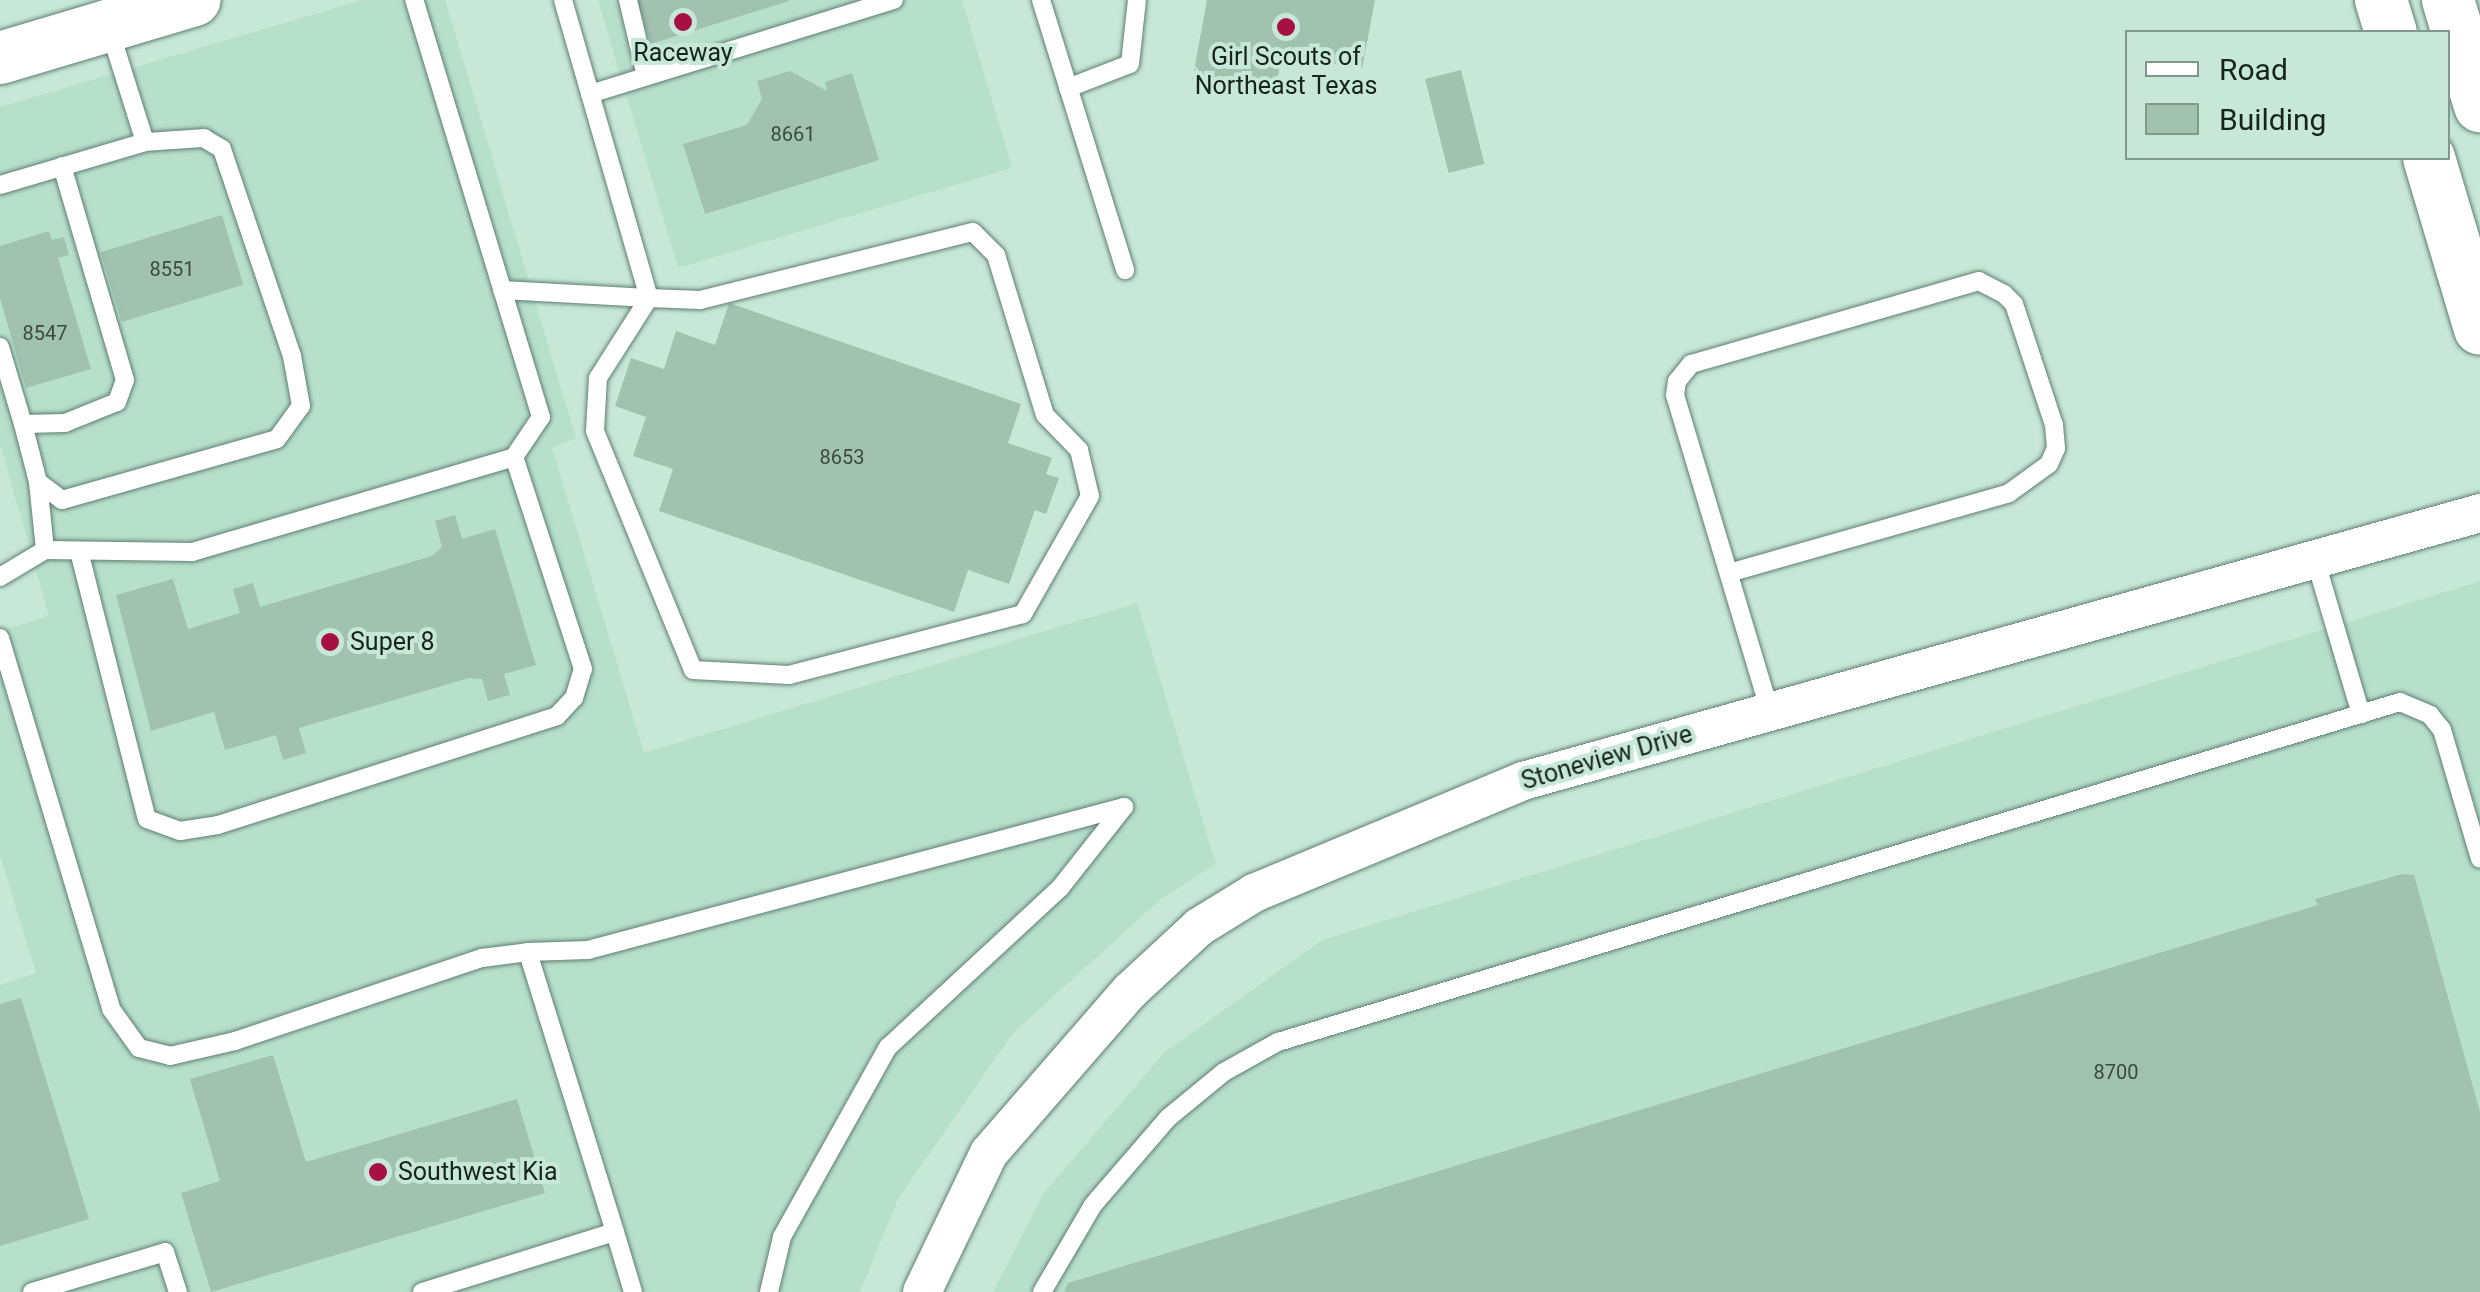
<!DOCTYPE html>
<style>
body{margin:0}
#map{position:relative;width:2480px;height:1292px;overflow:hidden;background:#c7e8d8;font-family:Roboto,sans-serif}
div>[style]{position:absolute}
.built>*{inset:0;background:#b7e0cc}
.building>*{inset:0;background:#a1c1b1;transform-origin:0 0}
.roads{filter:drop-shadow(0 0 2px #607e70) drop-shadow(0 0 2px #607e70)}
.lane>*{height:18px;margin:-9px;padding:0 9px;transform-origin:9px;border-radius:9px;background:#fff}
.street>*{height:38px;margin:-19px;padding:0 19px;transform-origin:19px;border-radius:19px;background:#fff}
.secondary>*{height:52px;margin:-26px;padding:0 26px;transform-origin:26px;border-radius:26px;background:#fff}
.dots>*{width:28px;height:28px;translate:-50% -50%;box-sizing:border-box;border:5px solid #c7e8d8;border-radius:50%}
span{translate:-50% -50%;white-space:nowrap;text-align:center;line-height:1.15;-webkit-text-stroke:8px #c7e8d8;paint-order:stroke}
.number-label{font-size:20px;color:#3a4a42}
.number-label span{-webkit-text-stroke-width:0}
.poi-label{font-size:25px;color:#17231d}
.left{translate:0 -50%;text-align:left}
.street-label{font-size:25px;color:#17231d}
.legend{position:absolute;left:2125px;top:30px;width:325px;height:130px;box-sizing:border-box;background:#c7e8d8;border:2px solid #81998d;margin:0;padding:12px 18px;list-style:none;font-size:30px;color:#17231d}
.legend li{display:flex;align-items:center;gap:20px;height:50px}
.legend b{width:50px;border:2px solid #81998d}
</style>
<div id="map">
<div class="built">
<div style="clip-path:polygon(362px 0,445px 0,576px 438px,552px 448px,644px 753px,1137px 603px,1216px 864px,1161px 899px,1013px 1033px,898px 1199px,860px 1292px,0 1292px,0 985px,36px 973px,0 855px,0 631px,49px 616px,0 444px,0 107px)"></div>
<div style="clip-path:polygon(598px 0,962px 0,1012px 168px,678px 268px)"></div>
<div style="clip-path:polygon(2480px 581px,2480px 1292px,993px 1292px,1043px 1194px,1164px 1053px,1322px 940px)"></div>
</div>
<div class="building">
<div style="clip-path:polygon(637px 0,789px 0,789px 1px,651px 44px)"></div>
<div style="clip-path:polygon(1207px 0,1375px 0,1362px 69px,1282px 54px,1274px 96px,1192px 81px)"></div>
<div style="left:1461px;top:70px;width:97px;height:37px;rotate:76deg"></div>
<div style="clip-path:polygon(790px 71px,827px 91px,825px 82px,852px 73px,879px 160px,705px 214px,683px 144px,747px 125px,762px 99px,757px 81px)"></div>
<div style="left:222px;top:215px;width:73px;height:127px;rotate:73deg"></div>
<div style="clip-path:polygon(49px 231px,52px 240px,64px 237px,69px 255px,58px 258px,91px 369px,26px 388px,0 298px,0 246px)"></div>
<div style="clip-path:polygon(729px 303px,1021px 404px,1008px 443px,1052px 458px,1046px 474px,1059px 478px,1046px 514px,1035px 510px,1009px 584px,968px 570px,954px 612px,659px 511px,673px 469px,633px 456px,646px 417px,615px 406px,631px 358px,664px 369px,676px 331px,715px 345px)"></div>
<div style="clip-path:polygon(455px 515px,462px 539px,495px 529px,536px 665px,504px 674px,510px 695px,488px 701px,482px 679px,469px 678px,299px 728px,306px 753px,283px 760px,276px 735px,225px 750px,214px 712px,151px 731px,116px 595px,173px 579px,188px 629px,240px 613px,233px 589px,253px 583px,260px 607px,432px 556px,442px 547px,435px 521px)"></div>
<div style="clip-path:polygon(2402px 874px,2414px 875px,2480px 1112px,2480px 1292px,1064px 1292px,1068px 1283px,2318px 905px,2315px 899px)"></div>
<div style="clip-path:polygon(21px 998px,89px 1219px,0 1246px,0 1004px)"></div>
<div style="clip-path:polygon(273px 1055px,306px 1162px,517px 1099px,545px 1193px,211px 1292px,181px 1193px,220px 1181px,190px 1079px)"></div>
</div>
<div class="roads">
<div class="lane">
<div style="left:628px;top:0;width:78px;rotate:76.7deg"></div>
<div style="left:1041px;top:0;width:283px;rotate:72.7deg"></div>
<div style="left:1068px;top:88px;width:66px;rotate:-21.2deg"></div>
<div style="left:1130px;top:64px;width:64px;rotate:-83.8deg"></div>
<div style="left:590px;top:94px;width:318px;rotate:-17.2deg"></div>
<div style="left:0;top:185px;width:151px;rotate:-16.5deg"></div>
<div style="left:145px;top:142px;width:116px;rotate:-107.5deg"></div>
<div style="left:973px;top:232px;width:33px;rotate:45deg"></div>
<div style="left:996px;top:255px;width:167px;rotate:73deg"></div>
<div style="left:1045px;top:415px;width:49px;rotate:45.8deg"></div>
<div style="left:1079px;top:450px;width:47px;rotate:76.6deg"></div>
<div style="left:1090px;top:496px;width:136px;rotate:119.6deg"></div>
<div style="left:1023px;top:614px;width:242px;rotate:165.4deg"></div>
<div style="left:789px;top:675px;width:96px;rotate:-177deg"></div>
<div style="left:693px;top:670px;width:258px;rotate:-112.3deg"></div>
<div style="left:595px;top:431px;width:53px;rotate:-86.8deg"></div>
<div style="left:598px;top:378px;width:95px;rotate:-57.5deg"></div>
<div style="left:649px;top:298px;width:51px;rotate:2.2deg"></div>
<div style="left:700px;top:300px;width:281px;rotate:-14deg"></div>
<div style="left:502px;top:290px;width:147px;rotate:3.1deg"></div>
<div style="left:649px;top:298px;width:310px;rotate:-106.1deg"></div>
<div style="left:0;top:347px;width:80px;rotate:73.4deg"></div>
<div style="left:23px;top:424px;width:42px;rotate:-1.4deg"></div>
<div style="left:65px;top:423px;width:56px;rotate:-22deg"></div>
<div style="left:117px;top:402px;width:23px;rotate:-70deg"></div>
<div style="left:125px;top:380px;width:223px;rotate:-106.4deg"></div>
<div style="left:23px;top:424px;width:60px;rotate:75.5deg"></div>
<div style="left:38px;top:482px;width:30px;rotate:37deg"></div>
<div style="left:62px;top:500px;width:223px;rotate:-15.8deg"></div>
<div style="left:277px;top:439px;width:41px;rotate:-54deg"></div>
<div style="left:301px;top:406px;width:51px;rotate:-100.2deg"></div>
<div style="left:292px;top:356px;width:219px;rotate:-108.7deg"></div>
<div style="left:222px;top:149px;width:21px;rotate:-149deg"></div>
<div style="left:204px;top:138px;width:59px;rotate:176.1deg"></div>
<div style="left:38px;top:482px;width:68px;rotate:84.1deg"></div>
<div style="left:79px;top:551px;width:276px;rotate:75.8deg"></div>
<div style="left:147px;top:819px;width:35px;rotate:20deg"></div>
<div style="left:180px;top:831px;width:38px;rotate:-9deg"></div>
<div style="left:218px;top:825px;width:356px;rotate:-17.8deg"></div>
<div style="left:557px;top:716px;width:25px;rotate:-47deg"></div>
<div style="left:574px;top:698px;width:30px;rotate:-73deg"></div>
<div style="left:583px;top:669px;width:223px;rotate:-108deg"></div>
<div style="left:2315px;top:559px;width:162px;rotate:73.5deg"></div>
<div style="left:1729px;top:573px;width:291px;rotate:-15.9deg"></div>
<div style="left:2009px;top:493px;width:49px;rotate:-35.9deg"></div>
<div style="left:2049px;top:464px;width:17px;rotate:-66deg"></div>
<div style="left:2056px;top:448px;width:23px;rotate:-95deg"></div>
<div style="left:2054px;top:425px;width:127px;rotate:-108.3deg"></div>
<div style="left:2014px;top:304px;width:14px;rotate:-135deg"></div>
<div style="left:2004px;top:294px;width:28px;rotate:-153deg"></div>
<div style="left:1979px;top:281px;width:300px;rotate:163.9deg"></div>
<div style="left:1691px;top:364px;width:22px;rotate:129deg"></div>
<div style="left:1677px;top:381px;width:14px;rotate:98deg"></div>
<div style="left:1675px;top:395px;width:331px;rotate:73.3deg"></div>
<div style="left:0;top:577px;width:52px;rotate:-31deg"></div>
<div style="left:45px;top:550px;width:147px;rotate:0.8deg"></div>
<div style="left:192px;top:552px;width:336px;rotate:-16.4deg"></div>
<div style="left:514px;top:457px;width:48px;rotate:-56deg"></div>
<div style="left:541px;top:417px;width:436px;rotate:-106.9deg"></div>
<div style="left:0;top:638px;width:387px;rotate:73.3deg"></div>
<div style="left:111px;top:1009px;width:48px;rotate:54.3deg"></div>
<div style="left:139px;top:1048px;width:32px;rotate:14deg"></div>
<div style="left:170px;top:1056px;width:67px;rotate:-13deg"></div>
<div style="left:235px;top:1041px;width:261px;rotate:-18.6deg"></div>
<div style="left:482px;top:958px;width:46px;rotate:-7.4deg"></div>
<div style="left:615px;top:1232px;width:293px;rotate:-107.3deg"></div>
<div style="left:528px;top:952px;width:60px;rotate:-1.9deg"></div>
<div style="left:588px;top:950px;width:555px;rotate:-14.94deg"></div>
<div style="left:1124px;top:807px;width:103px;rotate:128.3deg"></div>
<div style="left:1060px;top:888px;width:234px;rotate:137.2deg"></div>
<div style="left:888px;top:1047px;width:218px;rotate:119.2deg"></div>
<div style="left:782px;top:1237px;width:57px;rotate:103.3deg"></div>
<div style="left:32px;top:1292px;width:139px;rotate:-16.7deg"></div>
<div style="left:165px;top:1252px;width:42px;rotate:72deg"></div>
<div style="left:422px;top:1292px;width:202px;rotate:-17.3deg"></div>
<div style="left:615px;top:1232px;width:63px;rotate:73.3deg"></div>
<div style="left:1042px;top:1292px;width:101px;rotate:-59.6deg"></div>
<div style="left:1093px;top:1205px;width:115px;rotate:-49.2deg"></div>
<div style="left:1168px;top:1118px;width:72px;rotate:-39.4deg"></div>
<div style="left:1224px;top:1072px;width:62px;rotate:-29.1deg"></div>
<div style="left:1278px;top:1042px;width:1172px;rotate:-16.86deg"></div>
<div style="left:2400px;top:702px;width:33px;rotate:23deg"></div>
<div style="left:2430px;top:715px;width:19px;rotate:51deg"></div>
<div style="left:2442px;top:730px;width:134px;rotate:73.6deg"></div>
</div>
<div class="street">
<div style="left:922px;top:1292px;width:154px;rotate:-64.3deg"></div>
<div style="left:989px;top:1153px;width:215px;rotate:-49deg"></div>
<div style="left:1130px;top:991px;width:94px;rotate:-42.8deg"></div>
<div style="left:1199px;top:927px;width:65px;rotate:-31.7deg"></div>
<div style="left:1254px;top:893px;width:291px;rotate:-22.6deg"></div>
<div style="left:1523px;top:781px;width:994px;rotate:-15.64deg"></div>
</div>
<div class="secondary">
<div style="left:2381px;top:0;width:34px;rotate:73deg"></div>
<div style="left:2448px;top:0;width:111px;rotate:73.2deg"></div>
<div style="left:0;top:58px;width:203px;rotate:-16.6deg"></div>
<div style="left:2429px;top:158px;width:178px;rotate:73.4deg"></div>
</div>
</div>
<div class="dots">
<div style="left:683px;top:22px;background:#a71043"></div>
<div style="left:1286px;top:27px;background:#a71043"></div>
<div style="left:330px;top:642px;background:#a71043"></div>
<div style="left:378px;top:1172px;background:#a71043"></div>
</div>
<div class="number-label">
<span style="left:793px;top:134px">8661</span>
<span style="left:172px;top:269px">8551</span>
<span style="left:45px;top:333px">8547</span>
<span style="left:842px;top:457px">8653</span>
<span style="left:2116px;top:1072px">8700</span>
</div>
<div class="poi-label">
<span style="left:683px;top:53px">Raceway</span>
<span style="left:1286px;top:72px">Girl Scouts of<br>Northeast Texas</span>
<span class="left" style="left:350px;top:642px">Super 8</span>
<span class="left" style="left:398px;top:1172px">Southwest Kia</span>
</div>
<div class="street-label">
<span style="left:1607px;top:758px;rotate:-16deg">Stoneview Drive</span>
</div>
<ul class="legend">
<li><b style="height:12px;background:#fff"></b>Road</li>
<li><b style="height:28px;background:#a1c1b1"></b>Building</li>
</ul>
</div>
